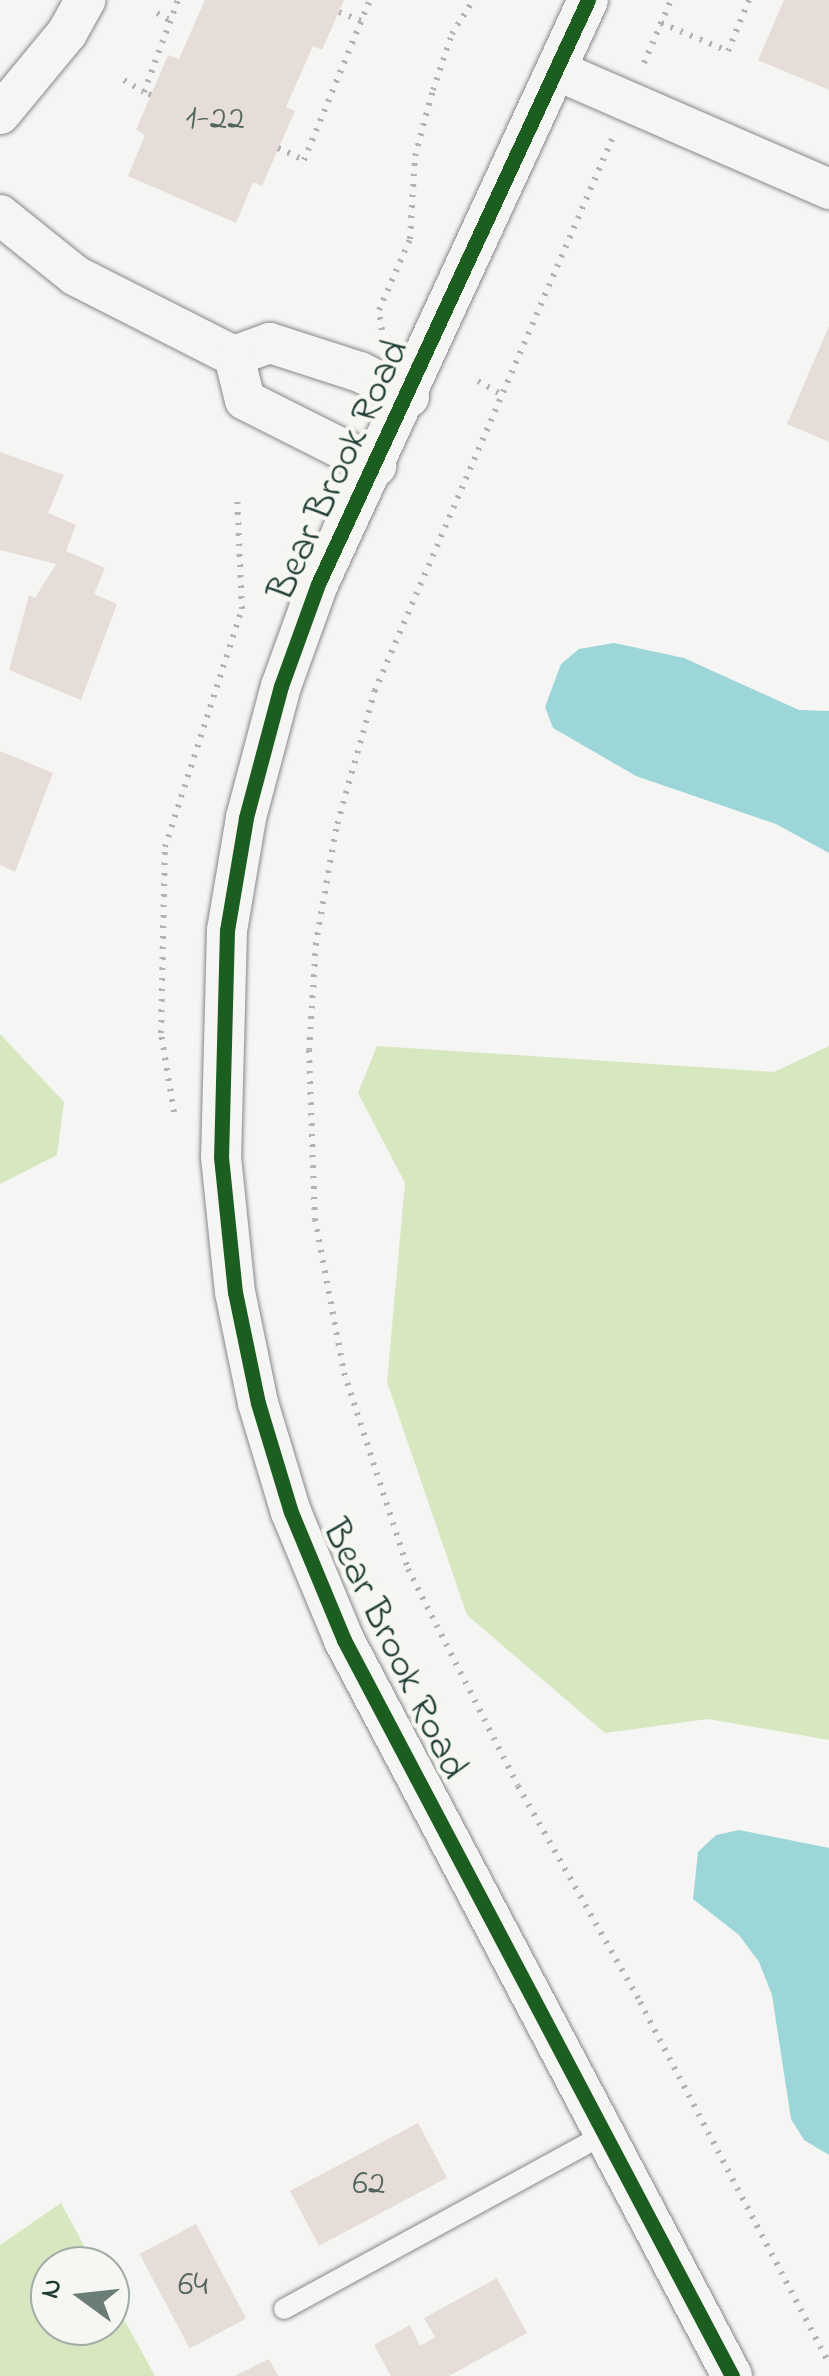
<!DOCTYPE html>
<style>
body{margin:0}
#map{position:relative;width:829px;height:2376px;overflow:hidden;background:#f5f5f3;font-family:"Indie Flower",sans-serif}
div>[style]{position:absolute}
.green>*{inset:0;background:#d7e7bf}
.water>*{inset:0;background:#9cd6d8}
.building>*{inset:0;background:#e7ddd8;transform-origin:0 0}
.path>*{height:6px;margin-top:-3px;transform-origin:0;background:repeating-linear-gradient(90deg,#b0b4b2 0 2.5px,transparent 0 10.5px)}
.roads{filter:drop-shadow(0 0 2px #858a88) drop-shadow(0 0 2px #858a88)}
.lane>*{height:20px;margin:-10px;padding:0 10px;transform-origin:10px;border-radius:10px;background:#f5f5f3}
.street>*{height:40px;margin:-20px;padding:0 20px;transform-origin:20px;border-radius:20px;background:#f5f5f3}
.cycleway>*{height:15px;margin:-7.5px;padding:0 7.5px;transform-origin:7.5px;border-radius:7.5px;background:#1b5e20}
span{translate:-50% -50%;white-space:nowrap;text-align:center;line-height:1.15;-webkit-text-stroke:9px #f6f6f2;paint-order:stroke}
.number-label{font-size:35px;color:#51655d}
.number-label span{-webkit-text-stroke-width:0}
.street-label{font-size:40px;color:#1f3d34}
.north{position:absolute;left:30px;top:2246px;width:100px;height:100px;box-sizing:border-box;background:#f6f6f2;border:2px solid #a0aca6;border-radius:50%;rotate:285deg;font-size:28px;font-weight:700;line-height:40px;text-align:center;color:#1f3d34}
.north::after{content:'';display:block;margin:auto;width:35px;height:45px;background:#6a7d77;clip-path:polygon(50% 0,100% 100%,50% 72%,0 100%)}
</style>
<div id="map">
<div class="green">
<div style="clip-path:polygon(0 1034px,64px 1102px,57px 1155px,0 1184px)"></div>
<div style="clip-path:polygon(377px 1046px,774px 1072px,829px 1046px,829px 1740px,708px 1719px,605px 1733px,467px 1615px,387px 1382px,405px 1183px,358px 1093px)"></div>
<div style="clip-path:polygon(61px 2203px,95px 2266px,50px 2266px,50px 2326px,110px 2326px,110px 2294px,155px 2376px,0 2376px,0 2245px)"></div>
</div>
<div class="water">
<div style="clip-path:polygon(614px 643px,684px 658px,799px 710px,829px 711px,829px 853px,776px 824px,636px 776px,553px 728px,545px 707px,561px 664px,579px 649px)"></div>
<div style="clip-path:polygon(739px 1830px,829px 1848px,829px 2155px,804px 2140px,791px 2119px,772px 1995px,759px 1962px,739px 1935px,693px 1899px,698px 1852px,716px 1835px)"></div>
</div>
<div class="building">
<div style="clip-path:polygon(205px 0,344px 0,322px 50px,313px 46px,286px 107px,295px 111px,262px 186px,253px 182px,236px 223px,128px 176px,145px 135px,136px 130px,168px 55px,179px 59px)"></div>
<div style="clip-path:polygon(784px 0,829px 0,829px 90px,758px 60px)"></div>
<div style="clip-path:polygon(829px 326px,829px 442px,787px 424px)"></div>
<div style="clip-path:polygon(0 452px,64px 475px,48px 513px,76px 525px,66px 551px,105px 568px,94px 594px,117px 604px,81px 700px,9px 670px,29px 595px,35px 598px,56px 564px,0 550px)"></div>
<div style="clip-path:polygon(0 751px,53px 773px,15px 872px,0 865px)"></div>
<div style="left:418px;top:2123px;width:62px;height:145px;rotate:62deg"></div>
<div style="left:196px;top:2224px;width:107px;height:64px;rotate:62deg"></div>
<div style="clip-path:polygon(497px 2278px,527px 2333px,449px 2376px,391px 2376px,374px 2345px,410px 2325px,420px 2346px,435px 2337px,424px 2318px)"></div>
<div style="clip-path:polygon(269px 2359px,278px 2376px,235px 2376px)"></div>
</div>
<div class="path">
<div style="left:339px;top:12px;width:24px;rotate:22deg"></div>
<div style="left:157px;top:13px;width:13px;rotate:29deg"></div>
<div style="left:661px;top:23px;width:73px;rotate:22.7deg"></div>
<div style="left:728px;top:51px;width:55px;rotate:-67.6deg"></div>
<div style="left:644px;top:63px;width:69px;rotate:-66.8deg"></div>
<div style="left:124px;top:80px;width:23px;rotate:31deg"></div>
<div style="left:151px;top:95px;width:8px;rotate:-157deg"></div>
<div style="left:144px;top:92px;width:98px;rotate:-69.7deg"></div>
<div style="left:612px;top:139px;width:600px;rotate:113.27deg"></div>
<div style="left:375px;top:690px;width:144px;rotate:105.7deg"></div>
<div style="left:336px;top:829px;width:116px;rotate:100deg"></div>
<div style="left:316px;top:943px;width:107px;rotate:93.7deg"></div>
<div style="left:309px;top:1050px;width:169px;rotate:88deg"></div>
<div style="left:315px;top:1219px;width:157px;rotate:79.3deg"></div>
<div style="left:344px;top:1373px;width:206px;rotate:71.9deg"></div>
<div style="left:408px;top:1569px;width:243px;rotate:63.1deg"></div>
<div style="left:518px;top:1786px;width:248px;rotate:60.5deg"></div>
<div style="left:640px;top:2002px;width:408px;rotate:62.4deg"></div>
<div style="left:278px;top:148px;width:29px;rotate:25deg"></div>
<div style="left:304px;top:160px;width:173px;rotate:-67.6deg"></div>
<div style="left:382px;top:330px;width:20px;rotate:-99deg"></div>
<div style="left:379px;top:310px;width:77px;rotate:-66.4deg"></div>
<div style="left:410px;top:239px;width:83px;rotate:-86.6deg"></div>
<div style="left:415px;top:156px;width:68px;rotate:-74.7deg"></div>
<div style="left:433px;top:90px;width:59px;rotate:-71.3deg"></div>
<div style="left:452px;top:34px;width:40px;rotate:-58deg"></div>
<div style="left:478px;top:381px;width:24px;rotate:30deg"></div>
<div style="left:174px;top:1112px;width:80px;rotate:-99.3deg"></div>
<div style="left:161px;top:1033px;width:186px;rotate:-88.8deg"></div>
<div style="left:165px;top:847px;width:250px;rotate:-72.1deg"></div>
<div style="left:242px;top:609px;width:114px;rotate:-92.5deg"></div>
</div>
<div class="roads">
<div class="lane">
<div style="left:284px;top:2309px;width:366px;rotate:-28.6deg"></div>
</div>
<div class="street">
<div style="left:588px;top:0;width:643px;rotate:114.81deg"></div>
<div style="left:318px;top:584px;width:109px;rotate:109.9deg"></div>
<div style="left:281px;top:686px;width:137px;rotate:104.9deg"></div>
<div style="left:246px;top:818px;width:114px;rotate:99.6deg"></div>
<div style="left:227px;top:930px;width:227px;rotate:91.5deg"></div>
<div style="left:221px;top:1157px;width:136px;rotate:84.1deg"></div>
<div style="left:235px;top:1292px;width:113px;rotate:78.3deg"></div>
<div style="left:258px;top:1403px;width:114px;rotate:73.2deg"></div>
<div style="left:291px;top:1512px;width:139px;rotate:67.5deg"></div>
<div style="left:344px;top:1640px;width:832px;rotate:62.2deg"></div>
<div style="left:558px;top:71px;width:296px;rotate:23.5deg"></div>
<div style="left:0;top:114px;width:105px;rotate:-50.4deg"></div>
<div style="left:67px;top:33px;width:38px;rotate:-61deg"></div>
<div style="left:0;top:215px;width:97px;rotate:38.8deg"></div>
<div style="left:76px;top:276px;width:177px;rotate:26.9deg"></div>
<div style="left:234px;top:356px;width:38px;rotate:-20deg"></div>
<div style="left:270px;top:343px;width:95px;rotate:17.9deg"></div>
<div style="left:360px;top:372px;width:55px;rotate:27deg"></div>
<div style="left:234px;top:356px;width:45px;rotate:76deg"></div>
<div style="left:245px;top:400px;width:147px;rotate:26.7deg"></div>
</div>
</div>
<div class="cycleway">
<div style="left:588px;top:0;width:643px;rotate:114.81deg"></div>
<div style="left:318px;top:584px;width:109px;rotate:109.9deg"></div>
<div style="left:281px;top:686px;width:137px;rotate:104.9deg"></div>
<div style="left:246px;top:818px;width:114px;rotate:99.6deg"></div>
<div style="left:227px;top:930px;width:227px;rotate:91.5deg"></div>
<div style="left:221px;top:1157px;width:136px;rotate:84.1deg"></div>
<div style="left:235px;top:1292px;width:113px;rotate:78.3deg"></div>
<div style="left:258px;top:1403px;width:114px;rotate:73.2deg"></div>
<div style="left:291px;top:1512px;width:139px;rotate:67.5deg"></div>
<div style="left:344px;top:1640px;width:832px;rotate:62.2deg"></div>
</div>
<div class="number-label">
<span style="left:215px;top:120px">1-22</span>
<span style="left:369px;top:2185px">62</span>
<span style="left:193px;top:2286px">64</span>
</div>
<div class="street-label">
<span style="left:340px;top:471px;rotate:-65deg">Bear Brook Road</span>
<span style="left:393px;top:1650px;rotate:64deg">Bear Brook Road</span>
</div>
<div class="north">N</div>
</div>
